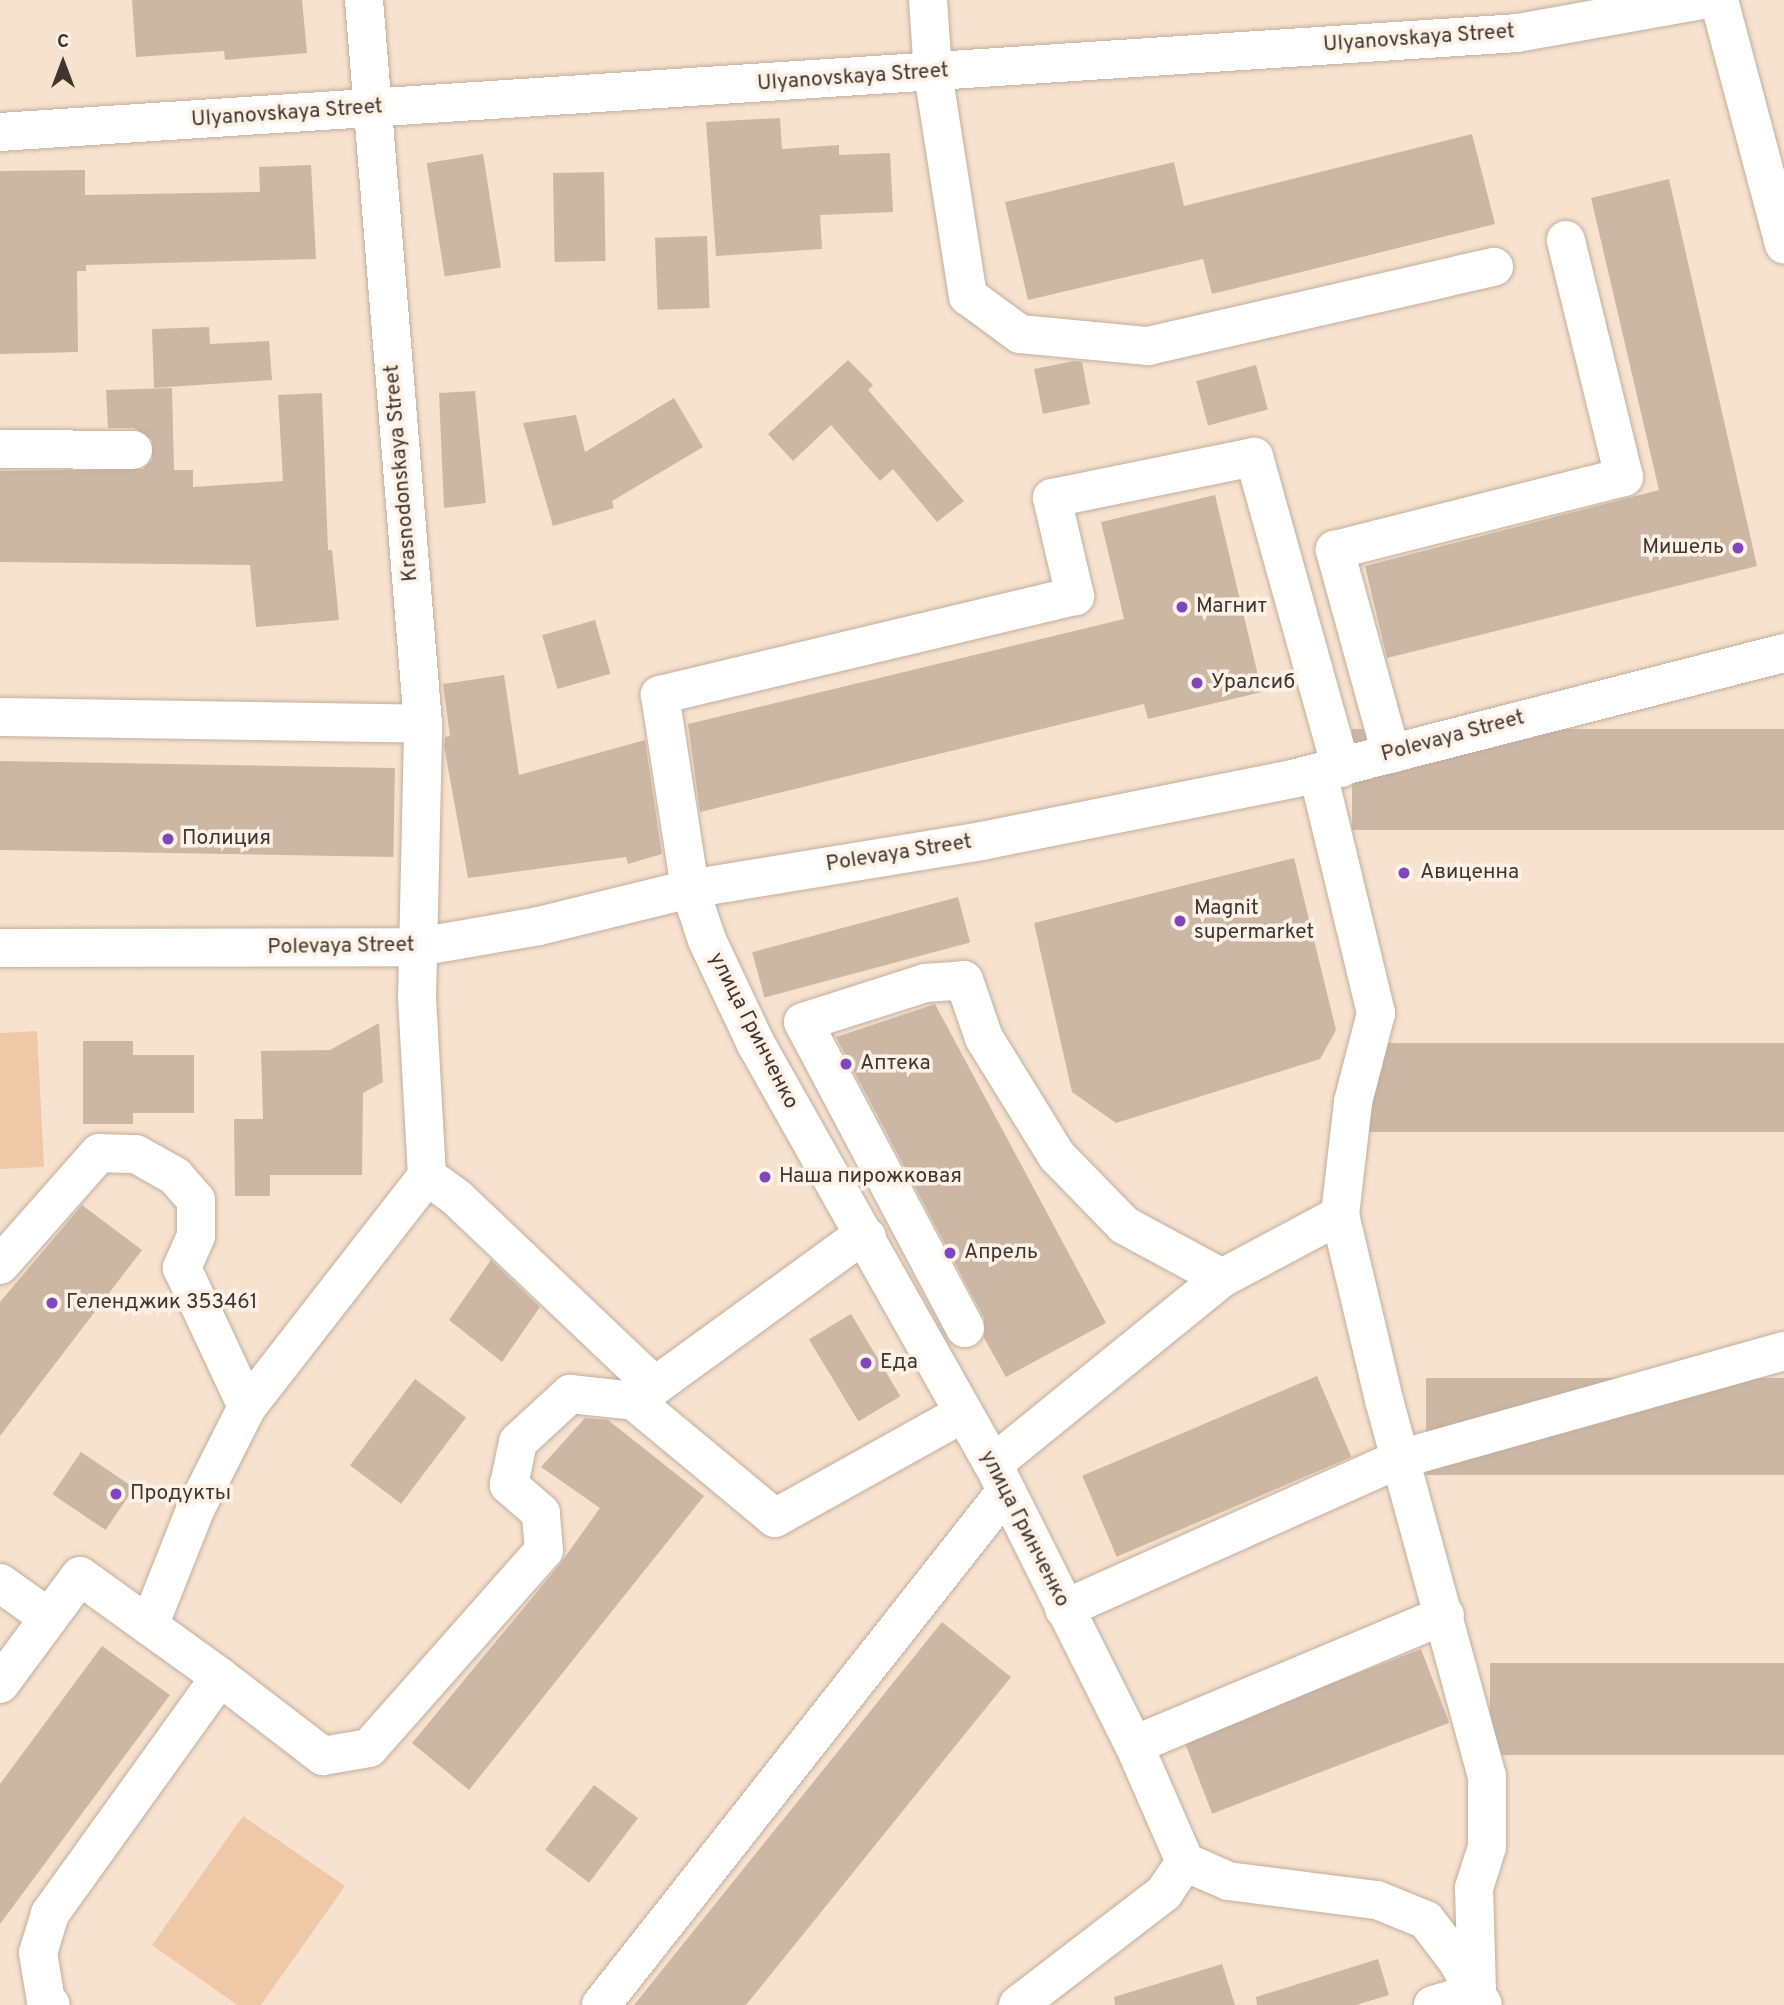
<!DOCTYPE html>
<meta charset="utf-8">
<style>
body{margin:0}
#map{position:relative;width:1784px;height:2005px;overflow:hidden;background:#f7e2cf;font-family:Overpass,sans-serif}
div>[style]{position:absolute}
.green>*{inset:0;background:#efc9a7}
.building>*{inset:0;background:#ccb7a5;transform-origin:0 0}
.roads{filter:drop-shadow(0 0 2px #c2ae9c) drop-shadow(0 0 2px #c2ae9c)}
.minor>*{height:38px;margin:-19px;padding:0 19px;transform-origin:19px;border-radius:19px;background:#fff}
.dots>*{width:19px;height:19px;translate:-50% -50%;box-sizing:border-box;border:4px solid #fef1e5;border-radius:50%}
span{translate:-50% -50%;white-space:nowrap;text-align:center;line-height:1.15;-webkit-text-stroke:7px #fef1e5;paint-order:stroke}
.street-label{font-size:21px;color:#3e362f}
.poi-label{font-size:21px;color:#3e362f}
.right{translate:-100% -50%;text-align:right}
.left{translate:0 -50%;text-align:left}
.north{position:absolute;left:28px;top:28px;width:70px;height:70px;-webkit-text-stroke:5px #fef1e5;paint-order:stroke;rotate:0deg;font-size:19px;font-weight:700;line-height:28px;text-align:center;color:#3e362f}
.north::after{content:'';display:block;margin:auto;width:24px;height:32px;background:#3e362f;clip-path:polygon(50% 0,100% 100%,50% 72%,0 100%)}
</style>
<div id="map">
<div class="green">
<div style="clip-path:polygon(37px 1031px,44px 1167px,0 1169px,0 1033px)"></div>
<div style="clip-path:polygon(243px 1816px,345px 1886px,261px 2005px,237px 2005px,152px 1945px)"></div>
</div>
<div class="building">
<div style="clip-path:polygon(132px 0,302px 0,307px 53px,225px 60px,224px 51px,136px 57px)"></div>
<div style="clip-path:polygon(780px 118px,782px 149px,839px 145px,839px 155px,890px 153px,893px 212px,820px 215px,822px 249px,716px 256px,706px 122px)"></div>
<div style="clip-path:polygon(1472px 134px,1495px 224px,1212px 294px,1203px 259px,1028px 300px,1005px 202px,1174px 162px,1184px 206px)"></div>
<div style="left:483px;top:154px;width:115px;height:57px;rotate:81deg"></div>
<div style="clip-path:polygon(311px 165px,316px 259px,86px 265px,86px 271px,77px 271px,78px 352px,0 354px,0 171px,85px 170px,85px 195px,260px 192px,259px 167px)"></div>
<div style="left:604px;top:172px;width:89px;height:51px;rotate:89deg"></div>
<div style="clip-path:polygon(1669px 179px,1757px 566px,1387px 658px,1365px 566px,1659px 490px,1591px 198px)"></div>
<div style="left:707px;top:236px;width:72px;height:52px;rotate:88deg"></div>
<div style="clip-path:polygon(209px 327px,210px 344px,269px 341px,272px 380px,154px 388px,152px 329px)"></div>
<div style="clip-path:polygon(848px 360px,873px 385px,868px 390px,964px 501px,937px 522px,893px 469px,880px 481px,831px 425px,793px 461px,768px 434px)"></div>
<div style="clip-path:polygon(1074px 361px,1082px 362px,1090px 404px,1043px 414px,1034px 369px)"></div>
<div style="left:1256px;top:365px;width:46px;height:62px;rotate:75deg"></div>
<div style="clip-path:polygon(172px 388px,174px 470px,193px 470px,193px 487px,283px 481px,278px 395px,322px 393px,328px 550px,332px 550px,339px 620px,256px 627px,250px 565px,0 562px,0 471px,143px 469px,152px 460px,152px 440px,134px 428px,108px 428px,106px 390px)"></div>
<div style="clip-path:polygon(475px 391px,486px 503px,444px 508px,439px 393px)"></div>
<div style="clip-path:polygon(674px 398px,703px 447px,612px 501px,614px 508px,553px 526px,523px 423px,576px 415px,585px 452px)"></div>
<div style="clip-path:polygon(1215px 495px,1262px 692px,1148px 719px,1144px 704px,700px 812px,688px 724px,1124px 619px,1101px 522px)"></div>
<div style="left:595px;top:620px;width:56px;height:55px;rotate:74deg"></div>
<div style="clip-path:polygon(504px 675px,519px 775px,645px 740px,662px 854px,628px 864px,626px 857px,468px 878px,444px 746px,445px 737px,450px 736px,443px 684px)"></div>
<div style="left:1784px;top:729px;width:101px;height:432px;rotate:90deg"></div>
<div style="left:0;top:761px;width:395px;height:89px;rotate:1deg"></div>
<div style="clip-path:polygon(1294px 858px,1336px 1030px,1320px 1059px,1116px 1123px,1072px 1092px,1034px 923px)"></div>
<div style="left:958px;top:897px;width:47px;height:213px;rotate:75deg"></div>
<div style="clip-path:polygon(935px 1004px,1106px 1323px,1006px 1377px,984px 1338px,984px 1318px,836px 1037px)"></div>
<div style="clip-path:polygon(379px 1023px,383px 1082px,363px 1093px,362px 1175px,270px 1175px,270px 1196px,235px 1196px,234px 1119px,263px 1119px,261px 1051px,330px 1050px)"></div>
<div style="clip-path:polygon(83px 1041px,133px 1041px,133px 1055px,194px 1055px,194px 1113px,133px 1113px,133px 1124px,83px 1124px)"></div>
<div style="left:1784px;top:1043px;width:89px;height:418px;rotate:90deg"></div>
<div style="clip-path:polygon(82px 1205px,142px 1250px,0 1436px,0 1302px)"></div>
<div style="clip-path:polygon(491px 1260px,540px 1307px,502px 1362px,449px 1320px)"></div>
<div style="left:851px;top:1314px;width:96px;height:49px;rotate:59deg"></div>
<div style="left:1317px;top:1376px;width:88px;height:255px;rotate:67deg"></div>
<div style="left:1784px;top:1378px;width:97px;height:358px;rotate:90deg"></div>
<div style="left:415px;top:1379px;width:64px;height:108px;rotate:37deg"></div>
<div style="clip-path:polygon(585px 1418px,608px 1420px,704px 1496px,469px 1790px,412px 1743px,560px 1564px,600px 1508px,541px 1467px)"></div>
<div style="left:81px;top:1452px;width:64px;height:51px;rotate:34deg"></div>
<div style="clip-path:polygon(942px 1622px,1011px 1677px,746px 2005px,634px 2005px)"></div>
<div style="clip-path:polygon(102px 1646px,170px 1695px,0 1924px,0 1784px)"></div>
<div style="left:1421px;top:1649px;width:79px;height:254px;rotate:69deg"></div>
<div style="left:1784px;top:1663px;width:92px;height:294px;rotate:90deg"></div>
<div style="left:594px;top:1785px;width:55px;height:81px;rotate:37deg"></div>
<div style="clip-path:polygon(1378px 1959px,1389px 1995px,1356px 2005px,1257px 2005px,1256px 1997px)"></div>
<div style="clip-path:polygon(1222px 1964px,1235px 2005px,1115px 2005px,1114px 1997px)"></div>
</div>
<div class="roads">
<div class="minor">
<div style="left:928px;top:0;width:73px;rotate:86.1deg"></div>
<div style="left:933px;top:73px;width:226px;rotate:81.1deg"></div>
<div style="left:968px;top:296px;width:64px;rotate:36.2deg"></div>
<div style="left:1020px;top:334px;width:129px;rotate:5.4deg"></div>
<div style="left:1148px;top:346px;width:355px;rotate:-12.9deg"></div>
<div style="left:1719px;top:0;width:253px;rotate:75.1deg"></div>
<div style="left:0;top:132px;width:1520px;rotate:-3.73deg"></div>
<div style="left:1517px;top:33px;width:189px;rotate:-10.1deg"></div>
<div style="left:0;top:449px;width:133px;rotate:0.4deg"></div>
<div style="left:0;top:717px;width:423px;rotate:0.9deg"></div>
<div style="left:1391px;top:754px;width:212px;rotate:-105.4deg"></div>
<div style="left:1335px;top:550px;width:298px;rotate:-14.2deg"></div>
<div style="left:1624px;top:477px;width:244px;rotate:-103.8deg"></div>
<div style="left:1341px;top:768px;width:323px;rotate:-105.6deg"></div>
<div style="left:1254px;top:457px;width:206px;rotate:168.5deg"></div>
<div style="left:1052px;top:498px;width:101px;rotate:76.8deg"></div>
<div style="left:1075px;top:596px;width:427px;rotate:166.6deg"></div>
<div style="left:660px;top:695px;width:196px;rotate:81.2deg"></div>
<div style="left:690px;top:889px;width:54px;rotate:71.6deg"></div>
<div style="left:707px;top:940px;width:115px;rotate:64.8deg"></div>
<div style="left:756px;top:1044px;width:482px;rotate:60.6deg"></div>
<div style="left:993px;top:1464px;width:314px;rotate:63.4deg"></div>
<div style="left:1134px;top:1745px;width:128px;rotate:66.4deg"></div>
<div style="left:1185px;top:1862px;width:47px;rotate:23.8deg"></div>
<div style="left:1228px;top:1881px;width:150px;rotate:7.3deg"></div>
<div style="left:1377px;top:1900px;width:53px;rotate:22.2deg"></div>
<div style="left:1426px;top:1920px;width:49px;rotate:52.4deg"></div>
<div style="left:1456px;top:1959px;width:53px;rotate:59.6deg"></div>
<div style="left:0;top:948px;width:418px;rotate:-0.1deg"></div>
<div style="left:418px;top:947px;width:123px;rotate:-9.8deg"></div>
<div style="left:539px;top:926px;width:155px;rotate:-13.8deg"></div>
<div style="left:690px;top:889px;width:296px;rotate:-9.3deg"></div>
<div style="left:982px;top:841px;width:320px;rotate:-11.3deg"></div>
<div style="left:1296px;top:778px;width:504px;rotate:-14.37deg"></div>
<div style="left:427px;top:1176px;width:37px;rotate:36deg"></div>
<div style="left:457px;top:1198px;width:273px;rotate:43.5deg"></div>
<div style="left:1340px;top:1215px;width:190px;rotate:76.6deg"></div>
<div style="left:1384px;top:1400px;width:390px;rotate:74.7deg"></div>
<div style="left:1487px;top:1776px;width:71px;rotate:90deg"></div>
<div style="left:1487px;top:1847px;width:43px;rotate:107.6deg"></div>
<div style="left:1474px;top:1888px;width:104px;rotate:88.3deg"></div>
<div style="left:1477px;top:1992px;width:46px;rotate:163.5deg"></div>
<div style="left:867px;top:1237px;width:15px;rotate:160deg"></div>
<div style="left:853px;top:1242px;width:271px;rotate:144deg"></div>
<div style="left:634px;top:1401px;width:183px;rotate:39.7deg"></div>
<div style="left:775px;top:1518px;width:214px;rotate:-29.1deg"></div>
<div style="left:0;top:1265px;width:149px;rotate:-48.5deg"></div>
<div style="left:99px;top:1153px;width:37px;rotate:2deg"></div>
<div style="left:136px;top:1154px;width:45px;rotate:29.4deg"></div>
<div style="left:175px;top:1176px;width:32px;rotate:49deg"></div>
<div style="left:196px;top:1200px;width:36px;rotate:90deg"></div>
<div style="left:196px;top:1236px;width:35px;rotate:114deg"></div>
<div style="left:182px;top:1268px;width:153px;rotate:64.9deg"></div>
<div style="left:965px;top:1328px;width:346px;rotate:-117.9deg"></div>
<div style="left:803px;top:1022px;width:128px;rotate:-17.7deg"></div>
<div style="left:925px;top:983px;width:39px;rotate:-4deg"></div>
<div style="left:964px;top:980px;width:61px;rotate:71deg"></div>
<div style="left:984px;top:1038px;width:139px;rotate:58.3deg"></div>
<div style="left:1057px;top:1156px;width:96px;rotate:45.8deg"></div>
<div style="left:1124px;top:1225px;width:111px;rotate:28.4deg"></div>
<div style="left:993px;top:1464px;width:295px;rotate:-39.1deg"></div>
<div style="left:1222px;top:1278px;width:134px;rotate:-28.1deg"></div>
<div style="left:1340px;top:1215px;width:114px;rotate:-83.4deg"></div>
<div style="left:1353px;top:1102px;width:92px;rotate:-75.5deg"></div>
<div style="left:1376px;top:1013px;width:247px;rotate:-103.6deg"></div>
<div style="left:0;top:1583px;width:60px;rotate:35.5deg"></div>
<div style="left:1064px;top:1609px;width:368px;rotate:-24.1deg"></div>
<div style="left:1400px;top:1459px;width:399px;rotate:-15.7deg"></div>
<div style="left:149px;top:1626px;width:127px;rotate:-68.3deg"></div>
<div style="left:196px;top:1508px;width:113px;rotate:-63.2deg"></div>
<div style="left:247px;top:1407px;width:293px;rotate:-52.1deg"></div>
<div style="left:427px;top:1176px;width:178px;rotate:-93.2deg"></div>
<div style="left:417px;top:998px;width:274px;rotate:-88.7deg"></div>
<div style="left:423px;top:724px;width:726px;rotate:-94.66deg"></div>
<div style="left:220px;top:1677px;width:130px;rotate:37.5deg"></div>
<div style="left:323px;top:1756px;width:47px;rotate:-9.9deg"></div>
<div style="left:369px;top:1748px;width:264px;rotate:-48.5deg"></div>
<div style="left:544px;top:1550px;width:37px;rotate:-95deg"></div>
<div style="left:541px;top:1513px;width:43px;rotate:-138.8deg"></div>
<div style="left:509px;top:1485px;width:44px;rotate:-78.2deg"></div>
<div style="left:518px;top:1442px;width:71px;rotate:-42.7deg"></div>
<div style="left:570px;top:1394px;width:64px;rotate:6.2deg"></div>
<div style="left:0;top:1684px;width:134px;rotate:-53.5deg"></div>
<div style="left:80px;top:1576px;width:173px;rotate:35.8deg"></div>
<div style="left:220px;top:1677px;width:292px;rotate:125.7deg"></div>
<div style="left:50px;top:1914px;width:41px;rotate:107.1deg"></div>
<div style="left:38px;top:1953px;width:49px;rotate:80.5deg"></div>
<div style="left:46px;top:2001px;width:6px;rotate:39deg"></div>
<div style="left:1134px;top:1745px;width:337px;rotate:-22.7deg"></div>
<div style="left:601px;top:2005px;width:654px;rotate:-51.76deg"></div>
<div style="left:1018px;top:2005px;width:184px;rotate:-37.5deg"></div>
<div style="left:1164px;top:1893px;width:37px;rotate:-56deg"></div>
</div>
</div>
<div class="dots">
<div style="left:1738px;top:548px;background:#7f46bd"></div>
<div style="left:1182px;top:607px;background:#7f46bd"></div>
<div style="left:1197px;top:683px;background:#7f46bd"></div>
<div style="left:168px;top:839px;background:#7f46bd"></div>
<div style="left:1404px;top:873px;background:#7f46bd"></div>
<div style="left:1180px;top:921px;background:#7f46bd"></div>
<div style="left:846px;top:1064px;background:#7f46bd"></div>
<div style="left:765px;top:1177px;background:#7f46bd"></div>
<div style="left:950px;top:1253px;background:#7f46bd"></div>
<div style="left:52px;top:1303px;background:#7f46bd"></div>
<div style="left:866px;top:1363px;background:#7f46bd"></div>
<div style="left:116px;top:1494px;background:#7f46bd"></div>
</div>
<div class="street-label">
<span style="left:1419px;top:39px;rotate:-4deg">Ulyanovskaya Street</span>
<span style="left:853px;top:78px;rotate:-4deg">Ulyanovskaya Street</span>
<span style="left:287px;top:114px;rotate:-4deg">Ulyanovskaya Street</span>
<span style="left:402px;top:473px;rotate:-95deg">Krasnodonskaya Street</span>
<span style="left:1453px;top:737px;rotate:-15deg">Polevaya Street</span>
<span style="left:899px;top:854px;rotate:-9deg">Polevaya Street</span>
<span style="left:341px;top:947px;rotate:-1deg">Polevaya Street</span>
<span style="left:753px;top:1031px;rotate:63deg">улица Гринченко</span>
<span style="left:1024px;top:1529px;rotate:63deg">улица Гринченко</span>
</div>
<div class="poi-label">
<span class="right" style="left:1724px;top:548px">Мишель</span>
<span class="left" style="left:1196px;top:607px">Магнит</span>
<span class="left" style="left:1211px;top:683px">Уралсиб</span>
<span class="left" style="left:182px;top:839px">Полиция</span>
<span class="left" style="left:1420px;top:873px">Авиценна</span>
<span class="left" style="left:1194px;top:921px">Magnit<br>supermarket</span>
<span class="left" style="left:860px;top:1064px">Аптека</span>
<span class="left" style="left:779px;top:1177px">Наша пирожковая</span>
<span class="left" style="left:964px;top:1253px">Апрель</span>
<span class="left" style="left:66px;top:1303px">Геленджик 353461</span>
<span class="left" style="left:880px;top:1363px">Еда</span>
<span class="left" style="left:130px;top:1494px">Продукты</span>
</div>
<div class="north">С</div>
</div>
